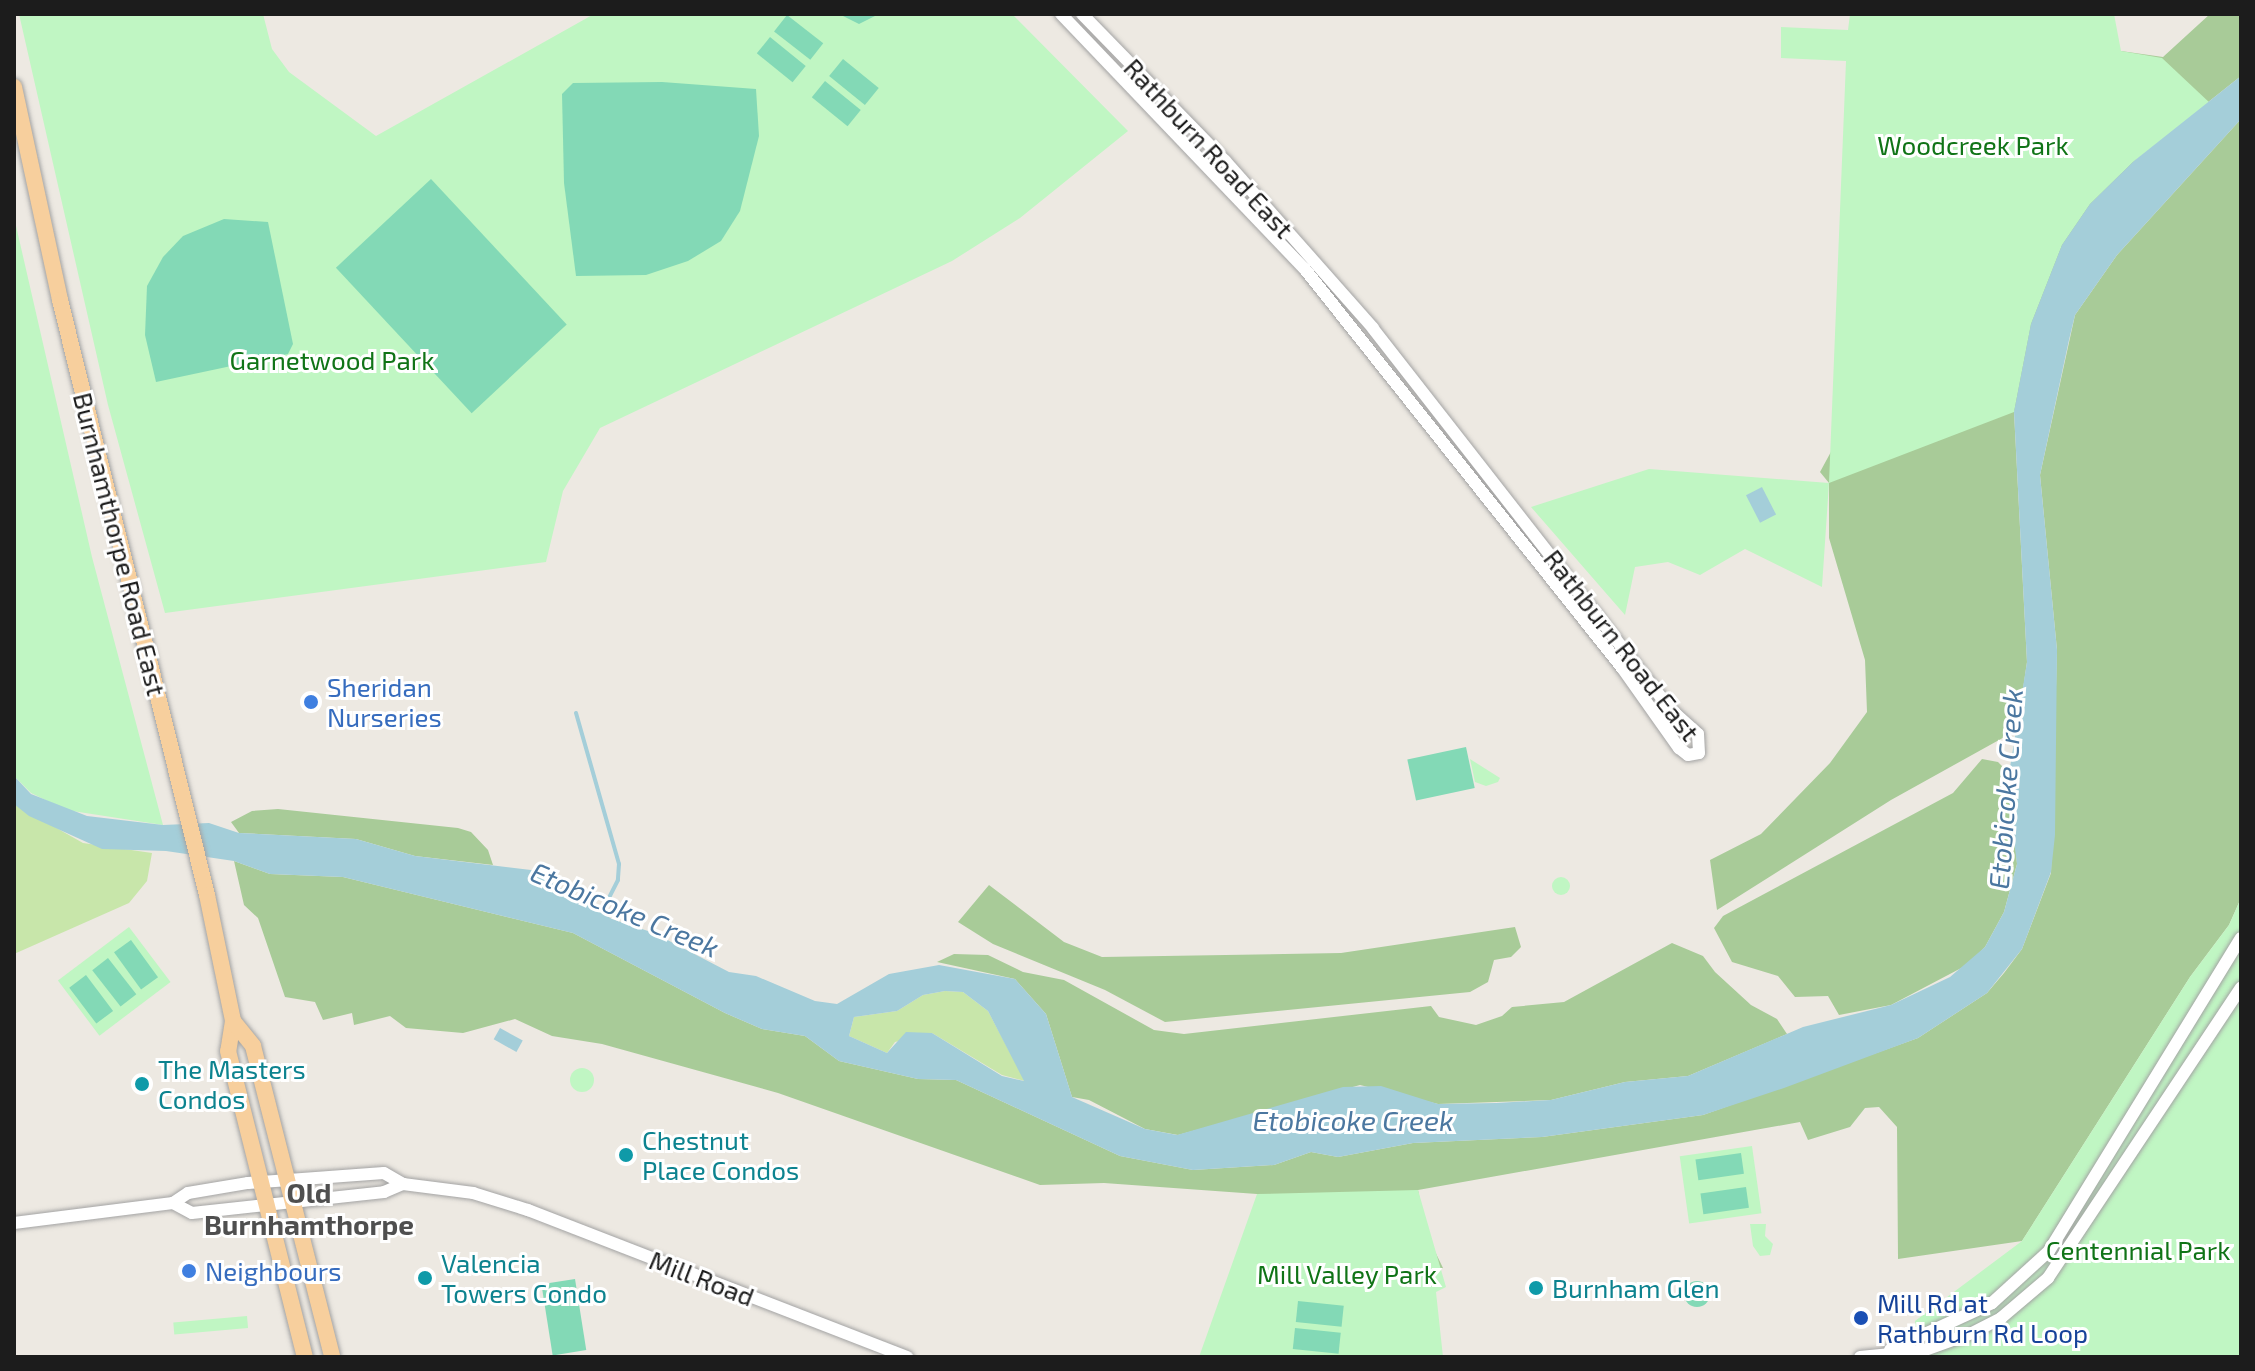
<!DOCTYPE html>
<style>
body{margin:0}
#map{position:relative;width:2255px;height:1371px;overflow:hidden;background:#ede9e2;font-family:"Exo 2",sans-serif}
div>[style]{position:absolute}
.grass>*{inset:0;background:#c8e6aa}
.forest>*{inset:0;background:#a8cb98}
.park>*{inset:0;background:#c0f6c3;transform-origin:0 0}
.round{border-radius:50%}
.pitch>*{inset:0;background:#83d9b6;transform-origin:0 0}
.water>*{inset:0;background:#a4ced9;transform-origin:0 0}
.stream>*{height:4px;margin:-2px;padding:0 2px;transform-origin:2px;border-radius:2px;background:#a4ced9}
.roads{filter:drop-shadow(0 0 2px #a3a3a3) drop-shadow(0 0 2px #a3a3a3)}
.minor>*{height:12px;margin:-6px;padding:0 6px;transform-origin:6px;border-radius:6px;background:#fff}
.major>*{height:16px;margin:-8px;padding:0 8px;transform-origin:8px;border-radius:8px;background:#f7cf9d}
.dots>*{width:22px;height:22px;translate:-50% -50%;box-sizing:border-box;border:4px solid #fff;border-radius:50%}
span{translate:-50% -50%;white-space:nowrap;text-align:center;line-height:1.15;-webkit-text-stroke:6px #fff;paint-order:stroke}
.park-label{font-size:26px;color:#107417}
.street-label{font-size:26px;color:#1c1c1c}
.shop-label{font-size:26px;color:#366cbe}
.left{translate:0 -50%;text-align:left}
.culture-label{font-size:26px;color:#0d838f}
.transit-label{font-size:26px;color:#164399}
.water-label{font-size:28px;color:#4b77a0;font-style:italic}
.neighbourhood-label{font-size:28px;color:#4f4f4f;font-weight:700}
.frame{position:absolute;inset:0;border:16px solid #1c1c1c;pointer-events:none}
</style>
<div id="map">
<div class="grass">
<div style="clip-path:polygon(14px 804px,83px 843px,152px 853px,147px 881px,129px 903px,14px 954px)"></div>
<div style="clip-path:polygon(945px 991px,963px 992px,988px 1011px,1025px 1081px,1002px 1075px,932px 1033px,895px 1042px,887px 1053px,849px 1036px,854px 1017px,897px 1011px,923px 995px)"></div>
</div>
<div class="forest">
<div style="clip-path:polygon(2210px 14px,2241px 14px,2241px 76px,2134px 161px,2014px 412px,2027px 662px,2017px 730px,1891px 800px,1717px 910px,1710px 860px,1761px 834px,1830px 763px,1867px 712px,1865px 660px,1829px 538px,1829px 483px,1820px 472px,1839px 437px,2121px 51px,2163px 57px)"></div>
<div style="clip-path:polygon(2241px 119px,2241px 898px,2229px 925px,2190px 977px,2022px 1241px,1898px 1259px,1897px 1127px,1879px 1107px,1865px 1108px,1850px 1127px,1808px 1140px,1800px 1122px,1418px 1190px,1427px 1235px,1443px 1268px,1397px 1281px,1257px 1194px,1104px 1183px,1040px 1185px,778px 1093px,602px 1044px,552px 1036px,515px 1019px,463px 1033px,406px 1028px,390px 1016px,354px 1025px,352px 1013px,323px 1020px,315px 1002px,285px 997px,258px 918px,244px 905px,234px 861px,270px 874px,343px 877px,573px 933px,725px 1013px,762px 1029px,805px 1036px,839px 1061px,918px 1079px,956px 1080px,1120px 1156px,1193px 1170px,1274px 1165px,1311px 1152px,1338px 1157px,1413px 1143px,1542px 1137px,1703px 1115px,1918px 1038px,1987px 993px,2004px 973px,2022px 949px,2051px 873px,2057px 650px,2040px 475px,2075px 315px,2117px 255px)"></div>
<div style="clip-path:polygon(1982px 759px,1998px 762px,2009px 773px,2017px 864px,2004px 912px,1985px 947px,1967px 965px,1891px 1005px,1839px 1015px,1828px 996px,1795px 997px,1778px 976px,1732px 962px,1714px 928px,1723px 916px,1953px 793px)"></div>
<div style="clip-path:polygon(278px 809px,458px 828px,471px 832px,488px 850px,493px 865px,415px 856px,356px 839px,239px 833px,231px 822px,252px 811px)"></div>
<div style="clip-path:polygon(989px 885px,1064px 942px,1102px 957px,1341px 953px,1515px 927px,1521px 947px,1511px 957px,1494px 960px,1488px 982px,1470px 992px,1165px 1022px,1105px 990px,993px 944px,958px 922px)"></div>
<div style="clip-path:polygon(1672px 943px,1703px 956px,1715px 972px,1751px 1005px,1777px 1019px,1787px 1034px,1688px 1076px,1625px 1082px,1551px 1100px,1438px 1104px,1360px 1085px,1178px 1135px,1145px 1129px,1089px 1100px,1072px 1097px,1046px 1014px,1015px 979px,937px 962px,954px 954px,988px 955px,1023px 972px,1064px 980px,1154px 1030px,1184px 1034px,1431px 1006px,1439px 1017px,1476px 1025px,1502px 1016px,1512px 1007px,1564px 1002px)"></div>
</div>
<div class="park">
<div style="clip-path:polygon(19px 14px,263px 14px,272px 49px,289px 72px,376px 136px,594px 14px,1012px 14px,1128px 131px,1020px 218px,952px 261px,600px 428px,563px 491px,546px 562px,165px 613px,108px 405px)"></div>
<div style="clip-path:polygon(1850px 14px,2114px 14px,2121px 51px,2162px 58px,2211px 104px,2134px 161px,2090px 204px,2062px 245px,2031px 324px,2014px 412px,1829px 483px,1822px 587px,1745px 549px,1700px 575px,1668px 562px,1635px 567px,1625px 615px,1531px 507px,1649px 469px,1829px 483px,1846px 61px,1781px 58px,1781px 27px,1848px 30px)"></div>
<div style="clip-path:polygon(14px 217px,92px 557px,163px 825px,66px 810px,31px 793px,14px 776px)"></div>
<div style="clip-path:polygon(1470px 759px,1500px 778px,1498px 782px,1486px 786px,1475px 782px)"></div>
<div class="round" style="left:1552px;top:877px;width:18px;height:18px"></div>
<div style="clip-path:polygon(2241px 898px,2241px 1357px,1919px 1357px,1915px 1321px,2022px 1241px,2190px 977px,2229px 925px)"></div>
<div style="left:129px;top:927px;width:69px;height:89px;rotate:53deg"></div>
<div class="round" style="left:570px;top:1068px;width:24px;height:24px"></div>
<div style="left:1752px;top:1146px;width:68px;height:73px;rotate:82deg"></div>
<div style="clip-path:polygon(1418px 1190px,1446px 1287px,1436px 1292px,1443px 1357px,1199px 1357px,1257px 1194px)"></div>
<div style="clip-path:polygon(1750px 1224px,1766px 1224px,1765px 1236px,1773px 1244px,1770px 1255px,1760px 1256px,1753px 1246px)"></div>
<div style="left:247px;top:1316px;width:12px;height:74px;rotate:85deg"></div>
</div>
<div class="pitch">
<div style="clip-path:polygon(839px 14px,879px 14px,859px 24px)"></div>
<div style="left:787px;top:15px;width:46px;height:21px;rotate:38deg"></div>
<div style="left:770px;top:37px;width:46px;height:21px;rotate:39deg"></div>
<div style="left:843px;top:59px;width:46px;height:22px;rotate:39deg"></div>
<div style="left:825px;top:81px;width:46px;height:21px;rotate:39deg"></div>
<div style="clip-path:polygon(662px 82px,756px 89px,759px 136px,740px 211px,721px 241px,688px 261px,646px 275px,576px 276px,564px 183px,562px 94px,573px 83px)"></div>
<div style="left:431px;top:179px;width:199px;height:130px;rotate:47deg"></div>
<div style="clip-path:polygon(224px 219px,268px 222px,293px 344px,288px 354px,156px 382px,145px 335px,147px 286px,163px 257px,183px 236px)"></div>
<div style="left:1466px;top:747px;width:42px;height:60px;rotate:78deg"></div>
<div style="left:131px;top:940px;width:46px;height:21px;rotate:54deg"></div>
<div style="left:108px;top:958px;width:46px;height:20px;rotate:52deg"></div>
<div style="left:86px;top:975px;width:45px;height:21px;rotate:53deg"></div>
<div style="left:1741px;top:1153px;width:21px;height:46px;rotate:82deg"></div>
<div style="left:1746px;top:1187px;width:21px;height:46px;rotate:82deg"></div>
<div style="left:575px;top:1279px;width:72px;height:34px;rotate:81deg"></div>
<div class="round" style="left:1684px;top:1281px;width:26px;height:26px"></div>
<div style="left:1298px;top:1301px;width:46px;height:21px;rotate:6deg"></div>
<div style="left:1295px;top:1328px;width:46px;height:21px;rotate:6deg"></div>
</div>
<div class="water">
<div style="clip-path:polygon(evenodd,2241px 76px,2241px 119px,2117px 255px,2075px 315px,2069px 340px,2040px 475px,2057px 650px,2055px 835px,2051px 872px,2022px 949px,1987px 993px,1918px 1038px,1784px 1088px,1703px 1115px,1542px 1137px,1413px 1143px,1338px 1157px,1311px 1152px,1274px 1165px,1193px 1170px,1120px 1156px,956px 1080px,918px 1079px,839px 1061px,805px 1036px,762px 1029px,725px 1013px,573px 933px,343px 877px,270px 874px,234px 861px,166px 851px,102px 849px,29px 816px,14px 804px,14px 776px,31px 794px,87px 816px,163px 825px,209px 823px,239px 833px,356px 839px,415px 856px,531px 870px,612px 919px,654px 933px,729px 972px,756px 976px,815px 1001px,837px 1004px,889px 974px,939px 965px,1015px 979px,1046px 1014px,1072px 1097px,1145px 1129px,1177px 1135px,1343px 1087px,1381px 1086px,1438px 1104px,1496px 1103px,1551px 1100px,1625px 1082px,1688px 1076px,1803px 1027px,1891px 1005px,1950px 977px,1985px 947px,2004px 912px,2017px 864px,2007px 786px,2027px 662px,2014px 412px,2031px 324px,2062px 245px,2090px 204px,2134px 161px,2241px 76px,945px 991px,963px 992px,988px 1011px,1024px 1081px,1002px 1076px,932px 1033px,906px 1032px,887px 1053px,849px 1036px,854px 1017px,897px 1011px,923px 995px,945px 991px)"></div>
<div style="left:1762px;top:487px;width:31px;height:18px;rotate:63deg"></div>
<div style="left:500px;top:1028px;width:26px;height:13px;rotate:29deg"></div>
</div>
<div class="stream">
<div style="left:576px;top:713px;width:157px;rotate:74.1deg"></div>
<div style="left:619px;top:864px;width:16px;rotate:94deg"></div>
<div style="left:618px;top:880px;width:36px;rotate:117deg"></div>
</div>
<div class="roads">
<div class="minor">
<div style="left:1061px;top:14px;width:352px;rotate:46.3deg"></div>
<div style="left:1304px;top:268px;width:512px;rotate:51.5deg"></div>
<div style="left:1623px;top:669px;width:97px;rotate:54.7deg"></div>
<div style="left:1679px;top:748px;width:11px;rotate:38deg"></div>
<div style="left:1688px;top:755px;width:11px;rotate:-10deg"></div>
<div style="left:1699px;top:753px;width:19px;rotate:-93deg"></div>
<div style="left:1698px;top:734px;width:36px;rotate:-138deg"></div>
<div style="left:1671px;top:710px;width:484px;rotate:-128deg"></div>
<div style="left:1373px;top:328px;width:223px;rotate:-131.5deg"></div>
<div style="left:1225px;top:161px;width:205px;rotate:-134.2deg"></div>
<div style="left:173px;top:1203px;width:21px;rotate:28deg"></div>
<div style="left:192px;top:1213px;width:193px;rotate:-6.2deg"></div>
<div style="left:384px;top:1192px;width:21px;rotate:-23deg"></div>
<div style="left:14px;top:1223px;width:160px;rotate:-7.2deg"></div>
<div style="left:173px;top:1203px;width:18px;rotate:-34deg"></div>
<div style="left:188px;top:1193px;width:61px;rotate:-9.5deg"></div>
<div style="left:248px;top:1183px;width:136px;rotate:-4.2deg"></div>
<div style="left:384px;top:1173px;width:22px;rotate:30deg"></div>
<div style="left:403px;top:1184px;width:71px;rotate:7.3deg"></div>
<div style="left:473px;top:1193px;width:58px;rotate:17.2deg"></div>
<div style="left:528px;top:1210px;width:407px;rotate:21.2deg"></div>
<div style="left:1890px;top:1350px;width:112px;rotate:-24.7deg"></div>
<div style="left:1992px;top:1303px;width:77px;rotate:-42.4deg"></div>
<div style="left:2049px;top:1251px;width:367px;rotate:-58.5deg"></div>
<div style="left:1860px;top:1357px;width:62px;rotate:-5.5deg"></div>
<div style="left:1922px;top:1351px;width:53px;rotate:-19.8deg"></div>
<div style="left:1972px;top:1333px;width:33px;rotate:-27deg"></div>
<div style="left:2001px;top:1318px;width:62px;rotate:-40.4deg"></div>
<div style="left:2048px;top:1278px;width:349px;rotate:-56.4deg"></div>
</div>
<div class="major">
<div style="left:14px;top:87px;width:218px;rotate:77.8deg"></div>
<div style="left:60px;top:300px;width:613px;rotate:76.12deg"></div>
<div style="left:207px;top:895px;width:129px;rotate:78.3deg"></div>
<div style="left:233px;top:1021px;width:30px;rotate:99deg"></div>
<div style="left:228px;top:1051px;width:316px;rotate:75.9deg"></div>
<div style="left:233px;top:1021px;width:32px;rotate:51deg"></div>
<div style="left:253px;top:1046px;width:321px;rotate:75.7deg"></div>
</div>
</div>
<div class="dots">
<div style="left:311px;top:702px;background:#3f7fe0"></div>
<div style="left:142px;top:1084px;background:#0f9aa8"></div>
<div style="left:626px;top:1155px;background:#0f9aa8"></div>
<div style="left:189px;top:1271px;background:#3f7fe0"></div>
<div style="left:425px;top:1278px;background:#0f9aa8"></div>
<div style="left:1536px;top:1288px;background:#0f9aa8"></div>
<div style="left:1861px;top:1318px;background:#1a4fb4"></div>
</div>
<div class="park-label">
<span style="left:1973px;top:145px">Woodcreek Park</span>
<span style="left:332px;top:360px">Garnetwood Park</span>
<span style="left:2138px;top:1250px">Centennial Park</span>
<span style="left:1347px;top:1274px">Mill Valley Park</span>
</div>
<div class="street-label">
<span style="left:1209px;top:148px;rotate:47deg">Rathburn Road East</span>
<span style="left:120px;top:544px;rotate:76deg">Burnhamthorpe Road East</span>
<span style="left:1622px;top:645px;rotate:52deg">Rathburn Road East</span>
<span style="left:702px;top:1278px;rotate:21deg">Mill Road</span>
</div>
<div class="shop-label">
<span class="left" style="left:327px;top:702px">Sheridan<br>Nurseries</span>
<span class="left" style="left:205px;top:1271px">Neighbours</span>
</div>
<div class="culture-label">
<span class="left" style="left:158px;top:1084px">The Masters<br>Condos</span>
<span class="left" style="left:642px;top:1155px">Chestnut<br>Place Condos</span>
<span class="left" style="left:441px;top:1278px">Valencia<br>Towers Condo</span>
<span class="left" style="left:1552px;top:1288px">Burnham Glen</span>
</div>
<div class="transit-label">
<span class="left" style="left:1877px;top:1318px">Mill Rd at<br>Rathburn Rd Loop</span>
</div>
<div class="water-label">
<span style="left:2005px;top:789px;rotate:-86deg">Etobicoke Creek</span>
<span style="left:625px;top:909px;rotate:23deg">Etobicoke Creek</span>
<span style="left:1353px;top:1120px">Etobicoke Creek</span>
</div>
<div class="neighbourhood-label">
<span style="left:309px;top:1208px">Old<br>Burnhamthorpe</span>
</div>
<div class="frame"></div>
</div>
